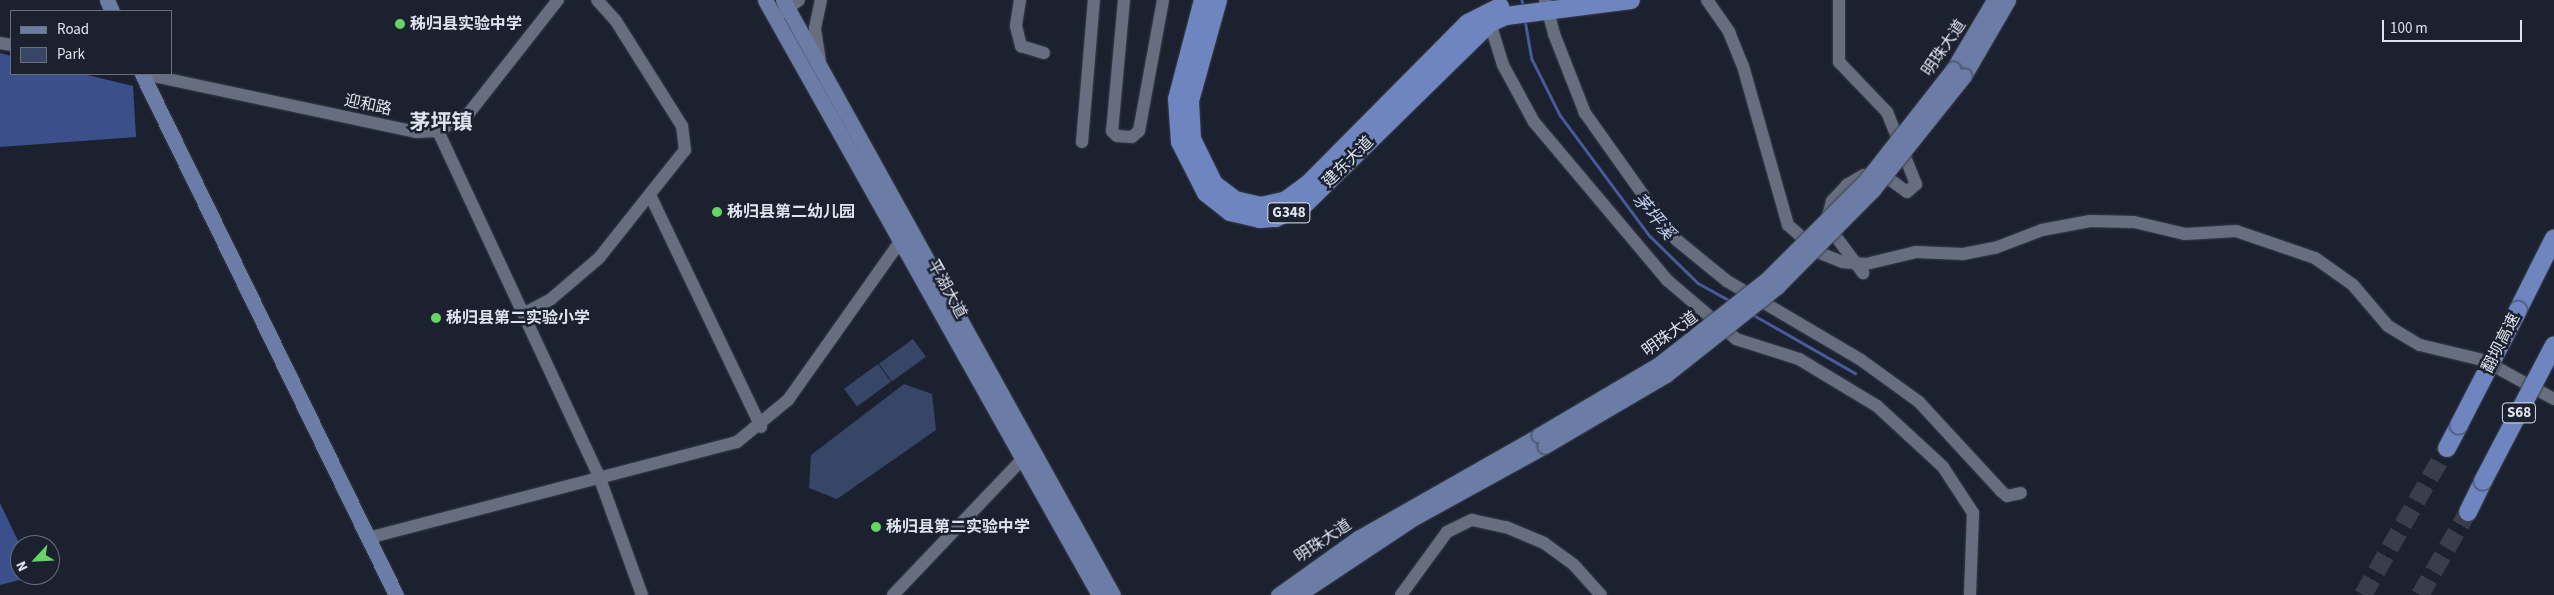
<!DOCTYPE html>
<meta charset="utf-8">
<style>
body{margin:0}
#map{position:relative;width:2554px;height:595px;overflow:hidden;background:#1b212f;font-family:"Source Sans 3","Noto Sans SC",sans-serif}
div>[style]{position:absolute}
.green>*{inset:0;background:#374567;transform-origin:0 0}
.forest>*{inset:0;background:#3b508a}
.stream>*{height:2.5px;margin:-1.25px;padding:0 1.25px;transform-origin:1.25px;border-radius:1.25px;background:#465b97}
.highway-tunnel>*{height:18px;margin-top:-9px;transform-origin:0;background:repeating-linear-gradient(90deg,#383e4c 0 18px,transparent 0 27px)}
.roads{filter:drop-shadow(0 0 1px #3a3e4a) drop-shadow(0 0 1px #3a3e4a)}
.minor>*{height:12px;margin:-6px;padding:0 6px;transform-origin:6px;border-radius:6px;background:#676e7f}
.major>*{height:15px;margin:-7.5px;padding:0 7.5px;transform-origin:7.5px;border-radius:7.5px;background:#6b7ca6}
.highway>*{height:18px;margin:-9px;padding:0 9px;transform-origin:9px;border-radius:9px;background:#6e85c0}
.bridges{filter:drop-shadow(0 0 1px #3a3e4a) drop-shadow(0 0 1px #3a3e4a)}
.major-bridge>*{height:15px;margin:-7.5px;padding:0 7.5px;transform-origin:7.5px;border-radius:7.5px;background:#6b7ca6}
.highway-bridge>*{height:18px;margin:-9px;padding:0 9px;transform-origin:9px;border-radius:9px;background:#6e85c0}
.dots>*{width:14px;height:14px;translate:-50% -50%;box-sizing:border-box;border:2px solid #1b212f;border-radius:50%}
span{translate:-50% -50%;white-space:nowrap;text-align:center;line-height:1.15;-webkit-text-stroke:5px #1b212f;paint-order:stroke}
.shield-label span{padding:1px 4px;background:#1b212f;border:1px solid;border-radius:4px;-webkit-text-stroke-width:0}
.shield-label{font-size:15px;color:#dfe3ed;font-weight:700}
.poi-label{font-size:16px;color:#dfe3ed;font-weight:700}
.left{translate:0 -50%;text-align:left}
.street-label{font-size:16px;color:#dfe3ed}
.water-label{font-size:18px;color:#bfcef1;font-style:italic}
.district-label{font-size:21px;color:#dfe3ed;font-weight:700}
.legend{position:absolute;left:10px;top:10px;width:162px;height:65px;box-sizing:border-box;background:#1b212f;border:1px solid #696f7b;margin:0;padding:6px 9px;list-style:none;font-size:15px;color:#dfe3ed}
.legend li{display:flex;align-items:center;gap:10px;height:25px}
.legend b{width:25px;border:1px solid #696f7b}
.north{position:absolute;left:10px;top:535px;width:50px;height:50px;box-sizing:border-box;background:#1b212f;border:1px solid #696f7b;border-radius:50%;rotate:245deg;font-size:14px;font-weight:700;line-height:20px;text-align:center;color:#dfe3ed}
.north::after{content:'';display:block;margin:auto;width:18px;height:22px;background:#67d466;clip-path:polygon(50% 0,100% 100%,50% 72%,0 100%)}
.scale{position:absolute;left:2382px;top:20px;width:140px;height:22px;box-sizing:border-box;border:2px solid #dfe3ed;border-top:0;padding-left:6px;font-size:15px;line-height:18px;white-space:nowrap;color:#dfe3ed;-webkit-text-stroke:4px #1b212f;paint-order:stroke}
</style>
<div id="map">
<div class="green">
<div style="left:913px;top:339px;width:22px;height:42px;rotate:54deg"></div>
<div style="left:878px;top:364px;width:22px;height:42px;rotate:54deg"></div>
<div style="clip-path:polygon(904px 384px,932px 394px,936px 430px,837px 499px,809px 488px,811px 455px)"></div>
</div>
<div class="forest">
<div style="clip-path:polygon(0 53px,11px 56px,11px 74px,83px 74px,133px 86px,136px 137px,0 147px)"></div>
<div style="clip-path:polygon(0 503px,20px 545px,20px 575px,35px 576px,0 585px)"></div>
</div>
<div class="stream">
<div style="left:1522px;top:0;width:7px;rotate:82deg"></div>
<div style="left:1525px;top:20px;width:40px;rotate:80deg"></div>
<div style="left:1532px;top:59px;width:63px;rotate:63.4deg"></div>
<div style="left:1560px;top:115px;width:151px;rotate:53.4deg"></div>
<div style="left:1650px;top:236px;width:67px;rotate:44.4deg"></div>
<div style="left:1698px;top:283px;width:37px;rotate:29deg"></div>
<div style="left:1752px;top:314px;width:119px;rotate:29.8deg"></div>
</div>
<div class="highway-tunnel">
<div style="left:2363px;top:595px;width:169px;rotate:-60.3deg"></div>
<div style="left:2420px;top:595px;width:96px;rotate:-60deg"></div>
</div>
<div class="roads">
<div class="minor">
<div style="left:1020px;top:0;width:26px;rotate:99deg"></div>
<div style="left:1016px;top:26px;width:21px;rotate:76deg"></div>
<div style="left:1021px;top:46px;width:24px;rotate:17deg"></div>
<div style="left:1124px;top:0;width:132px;rotate:95.2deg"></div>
<div style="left:1112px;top:131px;width:7px;rotate:45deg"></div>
<div style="left:1117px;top:136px;width:15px;rotate:4deg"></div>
<div style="left:1132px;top:137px;width:9px;rotate:-41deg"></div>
<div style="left:1139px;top:131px;width:133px;rotate:-79.6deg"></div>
<div style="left:1545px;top:0;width:35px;rotate:75deg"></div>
<div style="left:1554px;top:34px;width:85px;rotate:68.6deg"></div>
<div style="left:1585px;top:113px;width:152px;rotate:54.6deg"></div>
<div style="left:1673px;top:237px;width:70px;rotate:39.2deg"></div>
<div style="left:1727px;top:281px;width:156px;rotate:30.5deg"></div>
<div style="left:1861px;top:360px;width:72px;rotate:35.9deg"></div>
<div style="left:1919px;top:402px;width:121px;rotate:47.3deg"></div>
<div style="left:2001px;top:491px;width:8px;rotate:40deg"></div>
<div style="left:2007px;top:496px;width:14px;rotate:-12deg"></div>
<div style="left:1707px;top:0;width:39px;rotate:55deg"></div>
<div style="left:1729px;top:32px;width:37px;rotate:68deg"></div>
<div style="left:1743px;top:66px;width:165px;rotate:74.2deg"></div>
<div style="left:1788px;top:225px;width:43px;rotate:41.2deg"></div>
<div style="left:1820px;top:253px;width:24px;rotate:22deg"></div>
<div style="left:1842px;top:262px;width:24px;rotate:5deg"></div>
<div style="left:1866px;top:264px;width:51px;rotate:-13.5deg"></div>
<div style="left:1916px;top:252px;width:47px;rotate:2.4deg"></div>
<div style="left:1963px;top:254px;width:33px;rotate:-11deg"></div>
<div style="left:1995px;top:248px;width:50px;rotate:-21deg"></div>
<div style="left:2042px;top:230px;width:49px;rotate:-10.6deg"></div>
<div style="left:2090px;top:221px;width:44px;rotate:1.3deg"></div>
<div style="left:2134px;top:222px;width:52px;rotate:13.2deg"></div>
<div style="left:2185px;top:234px;width:51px;rotate:-3.4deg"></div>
<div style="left:2236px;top:231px;width:83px;rotate:18.9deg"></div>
<div style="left:2315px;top:258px;width:47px;rotate:35.4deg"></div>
<div style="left:2353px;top:285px;width:54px;rotate:49.5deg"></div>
<div style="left:2388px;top:326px;width:37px;rotate:31deg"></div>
<div style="left:2420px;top:345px;width:65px;rotate:13.4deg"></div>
<div style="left:2483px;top:360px;width:81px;rotate:28.8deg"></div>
<div style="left:1839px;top:0;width:62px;rotate:90deg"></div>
<div style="left:1839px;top:62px;width:69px;rotate:46.2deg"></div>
<div style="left:1887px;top:112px;width:78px;rotate:68.1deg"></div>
<div style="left:1916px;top:184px;width:12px;rotate:138deg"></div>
<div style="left:1907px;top:192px;width:26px;rotate:-144deg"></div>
<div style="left:1886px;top:177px;width:22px;rotate:-175deg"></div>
<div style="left:1864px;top:175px;width:20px;rotate:150deg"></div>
<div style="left:1847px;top:185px;width:22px;rotate:133deg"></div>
<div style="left:1832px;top:201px;width:16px;rotate:105deg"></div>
<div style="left:1828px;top:216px;width:14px;rotate:78deg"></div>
<div style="left:1831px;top:230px;width:54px;rotate:53.3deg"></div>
<div style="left:775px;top:17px;width:29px;rotate:-35deg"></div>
<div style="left:1490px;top:23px;width:44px;rotate:72.8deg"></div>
<div style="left:1503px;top:65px;width:65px;rotate:61.5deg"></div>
<div style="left:1534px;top:122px;width:207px;rotate:49.9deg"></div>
<div style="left:1667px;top:280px;width:91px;rotate:40.5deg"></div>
<div style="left:1736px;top:339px;width:66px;rotate:17.6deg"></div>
<div style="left:1799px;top:359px;width:91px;rotate:31.1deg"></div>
<div style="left:1877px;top:406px;width:90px;rotate:42.7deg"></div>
<div style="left:1943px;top:467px;width:55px;rotate:56.9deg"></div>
<div style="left:1973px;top:513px;width:82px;rotate:92.1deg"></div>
<div style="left:0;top:43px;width:11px;rotate:10deg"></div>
<div style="left:820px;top:61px;width:33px;rotate:-99deg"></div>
<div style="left:815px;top:28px;width:29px;rotate:-78deg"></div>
<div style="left:144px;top:74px;width:279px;rotate:12deg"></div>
<div style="left:417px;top:132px;width:21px;rotate:-3deg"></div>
<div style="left:438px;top:131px;width:36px;rotate:-30deg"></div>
<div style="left:469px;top:113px;width:144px;rotate:-51.8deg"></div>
<div style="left:438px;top:131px;width:384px;rotate:65deg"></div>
<div style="left:600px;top:479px;width:123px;rotate:70.1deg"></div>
<div style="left:1082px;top:142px;width:143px;rotate:-85.2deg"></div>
<div style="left:650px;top:195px;width:257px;rotate:64.4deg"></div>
<div style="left:523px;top:314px;width:32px;rotate:-28deg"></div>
<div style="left:551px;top:299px;width:63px;rotate:-40.5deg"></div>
<div style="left:599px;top:258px;width:138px;rotate:-51.5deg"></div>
<div style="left:685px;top:150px;width:24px;rotate:-97deg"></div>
<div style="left:682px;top:126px;width:124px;rotate:-122.2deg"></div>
<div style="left:616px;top:21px;width:28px;rotate:-132deg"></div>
<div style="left:368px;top:538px;width:381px;rotate:-14.6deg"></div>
<div style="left:737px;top:442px;width:66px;rotate:-39.5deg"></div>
<div style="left:788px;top:400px;width:202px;rotate:-54.7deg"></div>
<div style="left:893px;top:595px;width:197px;rotate:-46.4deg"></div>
<div style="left:1401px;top:595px;width:78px;rotate:-53.9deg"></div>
<div style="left:1447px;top:532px;width:28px;rotate:-26deg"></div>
<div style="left:1472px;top:520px;width:35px;rotate:12deg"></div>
<div style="left:1506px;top:527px;width:41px;rotate:22.8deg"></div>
<div style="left:1544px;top:543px;width:37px;rotate:36deg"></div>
<div style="left:1574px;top:565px;width:40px;rotate:48deg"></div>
</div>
<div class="major">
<div style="left:107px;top:0;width:12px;rotate:66deg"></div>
<div style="left:765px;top:0;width:682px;rotate:60.69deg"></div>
<div style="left:783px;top:0;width:680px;rotate:60.99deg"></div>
<div style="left:1953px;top:69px;width:80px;rotate:-59.3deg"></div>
<div style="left:142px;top:74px;width:580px;rotate:64.01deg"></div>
<div style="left:1964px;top:76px;width:88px;rotate:-59.9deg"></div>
<div style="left:1278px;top:595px;width:98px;rotate:-35.5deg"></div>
<div style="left:1358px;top:538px;width:208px;rotate:-29.6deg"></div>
<div style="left:1298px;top:595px;width:139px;rotate:-33.6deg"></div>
<div style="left:1414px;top:518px;width:149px;rotate:-28.8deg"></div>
</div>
<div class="highway">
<div style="left:1203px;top:0;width:102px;rotate:104.7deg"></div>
<div style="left:1177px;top:99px;width:43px;rotate:86deg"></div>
<div style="left:1180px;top:142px;width:57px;rotate:63deg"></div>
<div style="left:1206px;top:193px;width:31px;rotate:38deg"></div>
<div style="left:1230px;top:212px;width:31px;rotate:13deg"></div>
<div style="left:1260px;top:219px;width:16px;rotate:-4deg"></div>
<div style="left:1276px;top:218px;width:32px;rotate:-26deg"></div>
<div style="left:1305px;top:204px;width:259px;rotate:-44.4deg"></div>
<div style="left:1490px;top:23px;width:17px;rotate:-24deg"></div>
<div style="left:1506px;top:16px;width:126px;rotate:-7.3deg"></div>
<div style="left:1218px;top:0;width:105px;rotate:105.5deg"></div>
<div style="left:1190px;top:101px;width:38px;rotate:87deg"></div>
<div style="left:1192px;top:139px;width:50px;rotate:63.9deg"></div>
<div style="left:1214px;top:184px;width:26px;rotate:37deg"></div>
<div style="left:1235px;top:200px;width:27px;rotate:13deg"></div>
<div style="left:1261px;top:206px;width:26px;rotate:-13deg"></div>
<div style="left:1286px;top:200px;width:27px;rotate:-36deg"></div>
<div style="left:1308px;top:184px;width:227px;rotate:-45.2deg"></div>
<div style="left:1468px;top:23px;width:36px;rotate:-27deg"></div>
<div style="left:2518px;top:310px;width:80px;rotate:-63.4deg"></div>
<div style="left:2447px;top:448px;width:26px;rotate:-62deg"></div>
<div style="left:2468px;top:512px;width:34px;rotate:-64deg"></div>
</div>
</div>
<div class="bridges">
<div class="major-bridge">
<div style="left:1539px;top:435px;width:139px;rotate:-30.6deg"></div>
<div style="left:1659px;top:364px;width:137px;rotate:-38.2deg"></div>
<div style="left:1767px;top:279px;width:140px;rotate:-45deg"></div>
<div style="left:1866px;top:180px;width:141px;rotate:-51.9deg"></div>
<div style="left:1545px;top:446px;width:140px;rotate:-30.4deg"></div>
<div style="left:1666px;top:375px;width:142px;rotate:-38.4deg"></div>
<div style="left:1777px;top:287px;width:136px;rotate:-45.3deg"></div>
<div style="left:1873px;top:190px;width:146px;rotate:-51.4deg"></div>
</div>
<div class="highway-bridge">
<div style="left:2459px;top:425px;width:129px;rotate:-62.8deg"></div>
<div style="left:2483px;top:481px;width:153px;rotate:-62.4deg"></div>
</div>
</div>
<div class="dots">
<div style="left:400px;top:24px;background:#67d466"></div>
<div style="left:717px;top:212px;background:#67d466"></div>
<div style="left:436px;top:318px;background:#67d466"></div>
<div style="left:876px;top:527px;background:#67d466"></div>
</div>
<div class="shield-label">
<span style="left:1289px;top:213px">G348</span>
<span style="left:2519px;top:413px">S68</span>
</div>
<div class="poi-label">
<span class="left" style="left:410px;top:24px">秭归县实验中学</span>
<span class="left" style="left:727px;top:212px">秭归县第二幼儿园</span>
<span class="left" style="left:446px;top:318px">秭归县第二实验小学</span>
<span class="left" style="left:886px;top:527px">秭归县第二实验中学</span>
</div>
<div class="street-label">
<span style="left:1944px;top:48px;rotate:-56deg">明珠大道</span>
<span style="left:368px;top:105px;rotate:12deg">迎和路</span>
<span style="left:1348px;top:162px;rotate:-45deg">建东大道</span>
<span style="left:947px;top:289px;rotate:61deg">平湖大道</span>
<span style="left:1670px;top:334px;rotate:-36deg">明珠大道</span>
<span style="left:2501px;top:343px;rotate:-63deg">翻坝高速</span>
<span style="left:1323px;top:541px;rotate:-34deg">明珠大道</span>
</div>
<div class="water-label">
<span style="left:1653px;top:217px;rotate:50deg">茅坪溪</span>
</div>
<div class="district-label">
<span style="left:441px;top:122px">茅坪镇</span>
</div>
<ul class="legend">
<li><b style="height:6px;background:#6b7ca6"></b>Road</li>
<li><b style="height:14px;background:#374567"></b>Park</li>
</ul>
<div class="north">N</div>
<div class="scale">100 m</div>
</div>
